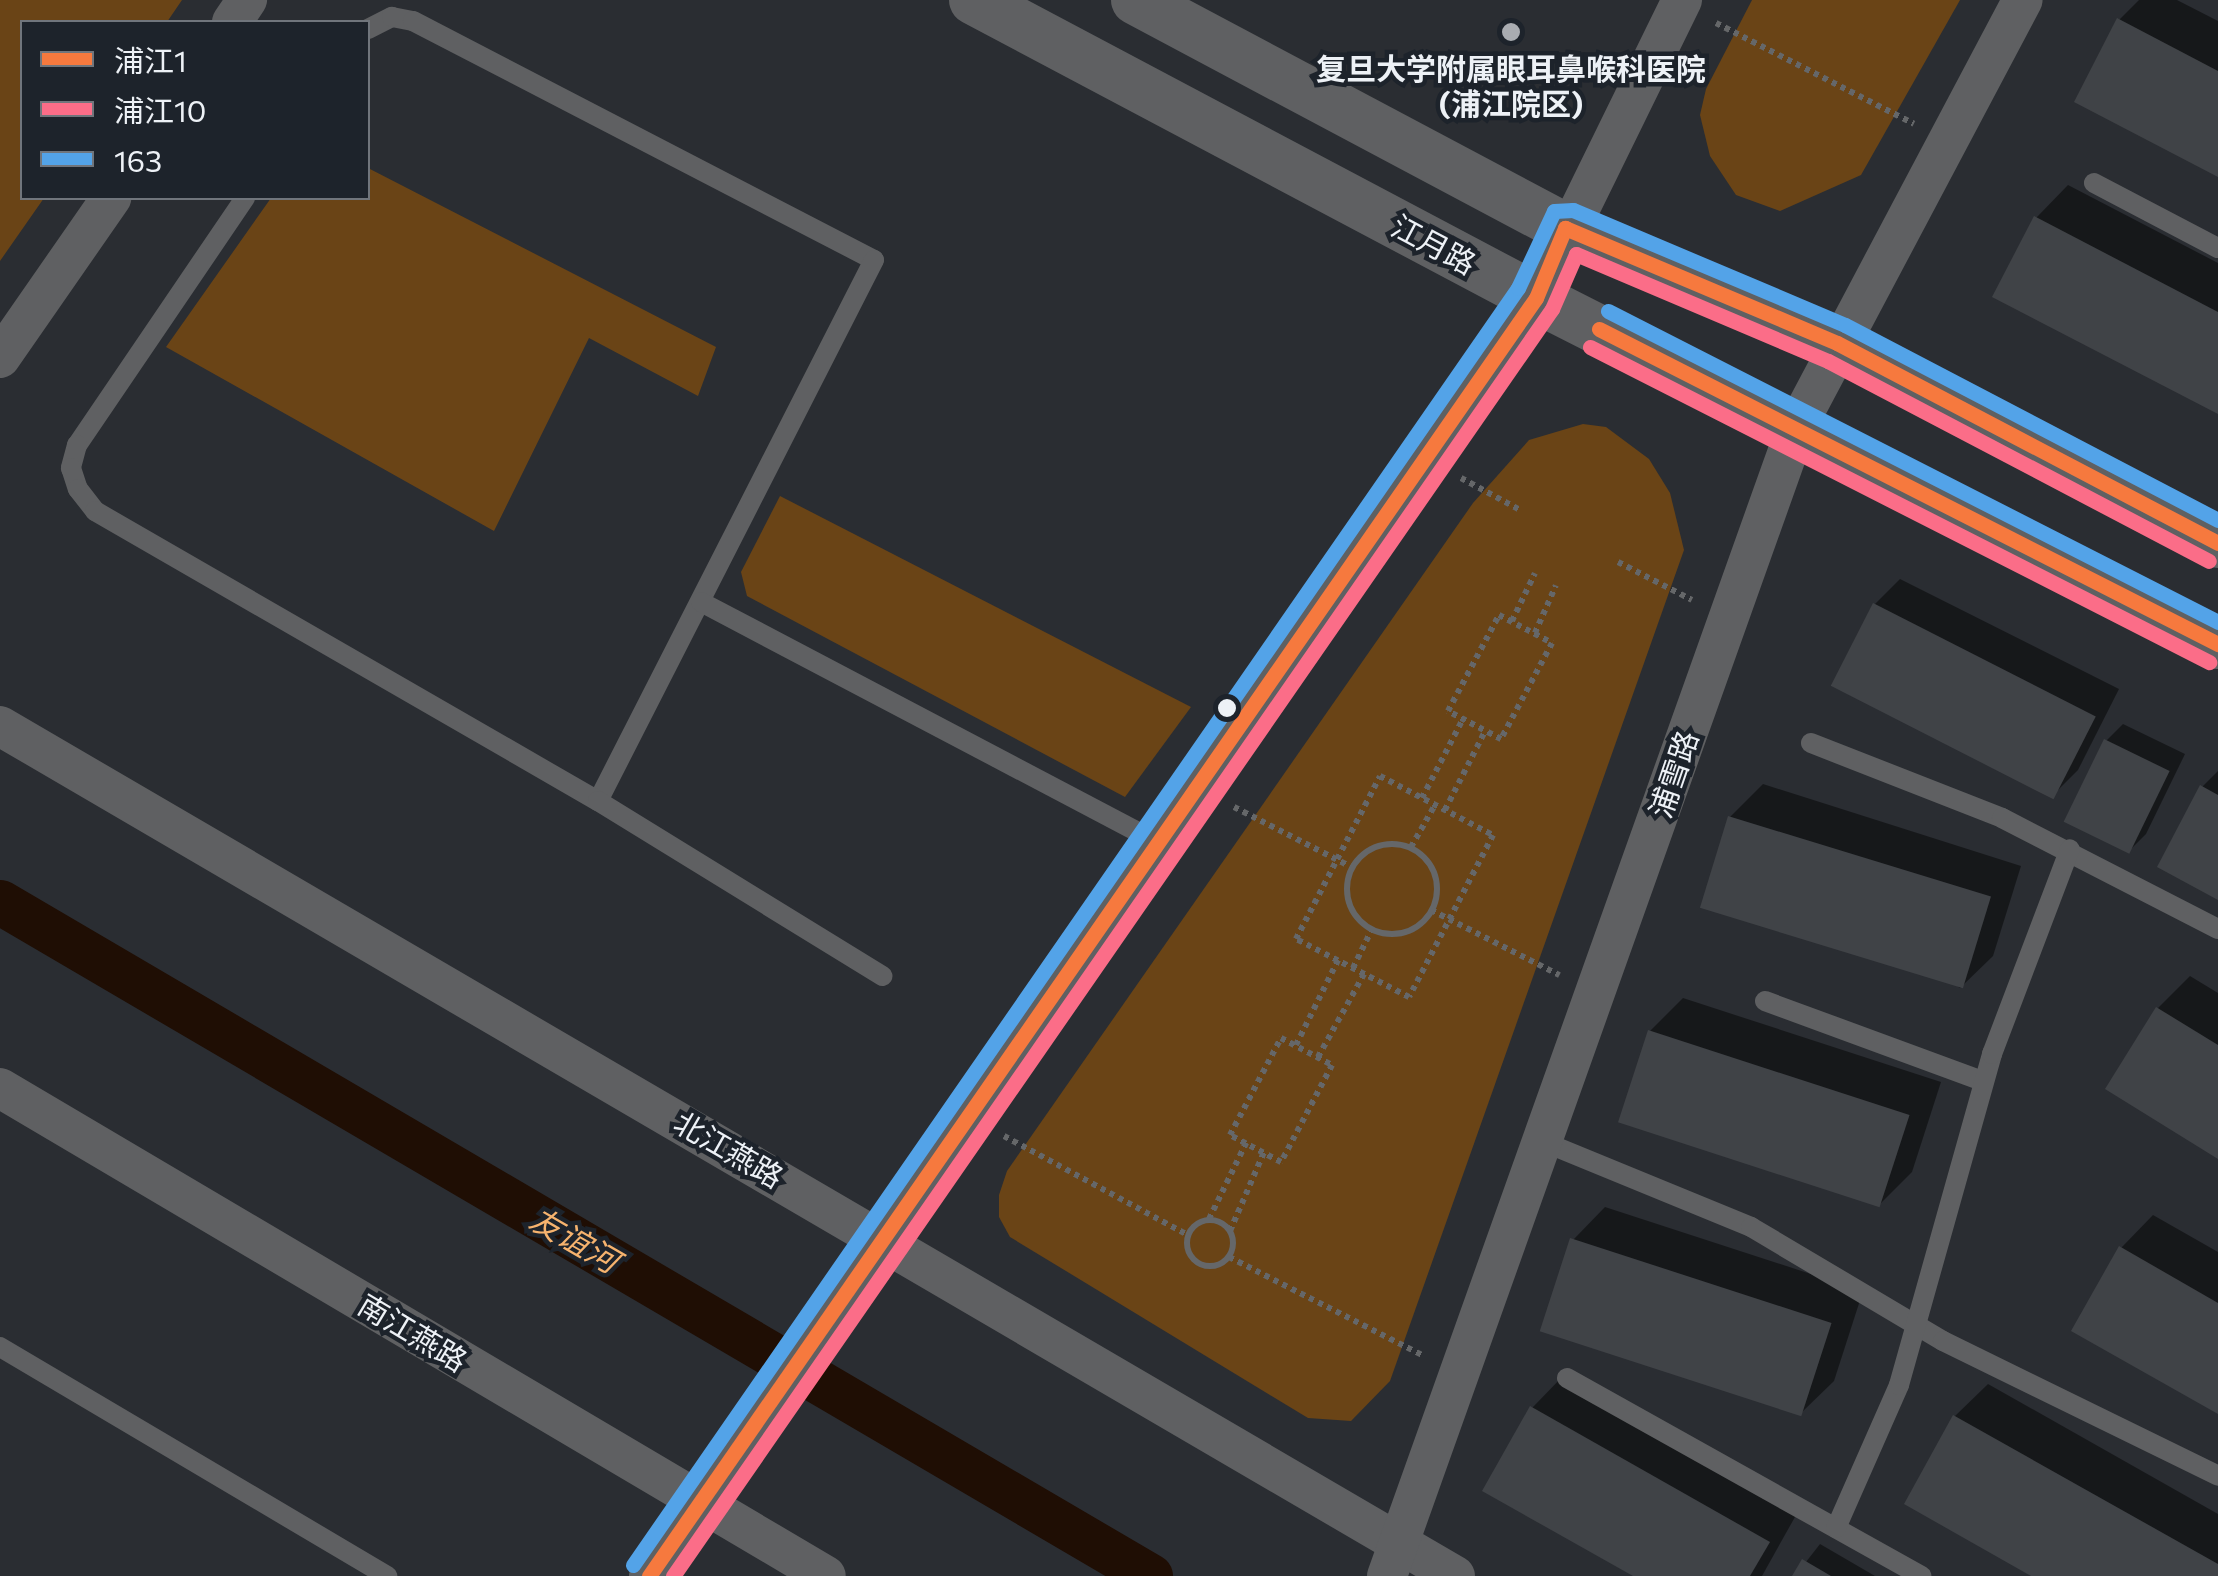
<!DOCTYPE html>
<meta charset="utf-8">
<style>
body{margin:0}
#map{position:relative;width:2218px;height:1576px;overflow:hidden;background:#2a2d32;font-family:Commissioner,"Noto Sans SC",sans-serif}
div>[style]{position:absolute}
.green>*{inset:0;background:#6a4416}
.shadow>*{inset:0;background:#0007}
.canal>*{height:45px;margin:-22.5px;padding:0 22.5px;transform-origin:22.5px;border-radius:22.5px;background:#1f0e04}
.building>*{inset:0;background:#404347;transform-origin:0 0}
.path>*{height:6px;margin-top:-3px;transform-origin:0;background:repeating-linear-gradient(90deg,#656769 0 5px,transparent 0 10px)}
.path>.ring{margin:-3px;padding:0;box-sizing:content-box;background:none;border:6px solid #656769;border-radius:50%}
.service>*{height:20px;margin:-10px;padding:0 10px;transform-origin:10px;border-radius:10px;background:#5f6062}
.minor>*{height:40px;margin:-20px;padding:0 20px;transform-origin:20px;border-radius:20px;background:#5f6062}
.tertiary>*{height:50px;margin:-25px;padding:0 25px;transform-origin:25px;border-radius:25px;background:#5f6062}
.bus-1>*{height:15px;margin:-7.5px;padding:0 7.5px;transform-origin:7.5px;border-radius:7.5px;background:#f6793e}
.bus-2>*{height:15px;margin:-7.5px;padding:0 7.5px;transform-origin:7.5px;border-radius:7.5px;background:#fb6d88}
.bus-3>*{height:15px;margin:-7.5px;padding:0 7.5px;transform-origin:7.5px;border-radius:7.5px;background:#53a3e8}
.dots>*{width:28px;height:28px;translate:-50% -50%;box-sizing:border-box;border:5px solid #1d232b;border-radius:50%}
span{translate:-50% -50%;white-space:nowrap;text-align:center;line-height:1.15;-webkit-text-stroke:9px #1d232b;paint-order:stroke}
.poi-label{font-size:30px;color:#edf1f6;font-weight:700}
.street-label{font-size:30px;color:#edf1f6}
.water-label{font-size:32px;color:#f6b36e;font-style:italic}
.legend{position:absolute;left:20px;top:20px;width:350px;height:180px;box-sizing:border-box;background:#1d232b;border:2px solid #70757c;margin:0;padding:12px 18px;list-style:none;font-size:30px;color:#edf1f6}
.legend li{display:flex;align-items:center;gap:20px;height:50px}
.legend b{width:50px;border:2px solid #70757c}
</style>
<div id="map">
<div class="green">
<div style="clip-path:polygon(0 0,182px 0,167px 22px,22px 22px,22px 198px,44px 198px,0 261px)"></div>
<div style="clip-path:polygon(1752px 0,1960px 0,1861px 175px,1780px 211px,1736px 195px,1710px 156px,1700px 115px,1706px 89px)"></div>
<div style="clip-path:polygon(368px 168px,716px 347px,698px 396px,589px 338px,494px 531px,166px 347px,271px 198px,368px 198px)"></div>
<div style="clip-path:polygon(1583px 424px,1606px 427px,1649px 459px,1670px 493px,1684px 550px,1390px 1381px,1351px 1421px,1308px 1418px,1010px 1237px,999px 1217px,999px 1195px,1007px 1171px,1473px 503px,1529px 440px)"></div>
<div style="clip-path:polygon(780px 496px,1191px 707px,1125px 797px,747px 596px,741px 572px)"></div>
</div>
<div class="shadow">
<div style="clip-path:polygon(2139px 0,2177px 0,2218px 21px,2218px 174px,2119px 20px)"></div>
<div style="clip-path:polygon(2068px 185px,2218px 263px,2218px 411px,2036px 218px)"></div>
<div style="clip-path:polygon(1900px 579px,2119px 689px,2078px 770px,2053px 795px,1875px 604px)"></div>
<div style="clip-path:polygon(2123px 724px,2185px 754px,2146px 834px,2129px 851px,2106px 741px)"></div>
<div style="clip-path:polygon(2218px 771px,2218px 897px,2202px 787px)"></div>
<div style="clip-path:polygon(1763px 784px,2021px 866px,1993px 956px,1960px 988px,1730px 817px)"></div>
<div style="clip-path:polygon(2190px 976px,2218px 993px,2218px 1157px,2158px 1008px)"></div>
<div style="clip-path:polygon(1683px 998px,1941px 1082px,1912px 1172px,1879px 1205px,1650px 1031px)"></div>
<div style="clip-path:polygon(1605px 1207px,1863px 1291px,1834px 1381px,1801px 1413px,1573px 1240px)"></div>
<div style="clip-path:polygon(2153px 1215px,2218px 1252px,2218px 1411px,2121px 1248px)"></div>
<div style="clip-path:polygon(1564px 1375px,1800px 1508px,1762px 1576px,1638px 1576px,1532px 1408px)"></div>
<div style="clip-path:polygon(1988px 1384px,2218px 1514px,2218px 1576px,2036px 1576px,1955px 1416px)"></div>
<div style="clip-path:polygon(1820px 1544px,1875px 1576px,1795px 1576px)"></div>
</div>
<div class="canal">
<div style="left:0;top:902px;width:1333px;rotate:30.37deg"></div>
</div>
<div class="building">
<div style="clip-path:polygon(2117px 18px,2218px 71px,2218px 177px,2074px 102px)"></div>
<div style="clip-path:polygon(2034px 216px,2218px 312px,2218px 414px,1992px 297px)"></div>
<div style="left:1873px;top:603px;width:250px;height:93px;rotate:27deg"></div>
<div style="left:2104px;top:739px;width:73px;height:92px;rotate:26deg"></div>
<div style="clip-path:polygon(2200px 785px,2218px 795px,2218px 900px,2157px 867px)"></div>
<div style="left:1728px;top:816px;width:275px;height:96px;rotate:17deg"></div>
<div style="clip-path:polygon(2156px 1007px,2218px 1045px,2218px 1159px,2105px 1089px)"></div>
<div style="left:1648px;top:1030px;width:275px;height:97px;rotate:18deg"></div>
<div style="left:1570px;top:1238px;width:275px;height:98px;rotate:18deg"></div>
<div style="clip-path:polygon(2119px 1246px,2218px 1303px,2218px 1414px,2071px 1331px)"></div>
<div style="clip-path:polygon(1530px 1406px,1770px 1542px,1750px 1576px,1633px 1576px,1482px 1491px)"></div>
<div style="clip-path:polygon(1953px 1415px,2218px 1564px,2218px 1576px,2031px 1576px,1904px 1504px)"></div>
<div style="clip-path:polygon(1802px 1559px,1831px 1576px,1792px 1576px)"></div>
</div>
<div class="path">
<div style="left:1716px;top:23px;width:222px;rotate:27deg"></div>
<div style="left:1461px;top:478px;width:69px;rotate:28.4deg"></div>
<div style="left:1618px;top:562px;width:83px;rotate:27.2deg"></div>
<div style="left:1499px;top:615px;width:60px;rotate:27.8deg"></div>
<div style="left:1552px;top:643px;width:109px;rotate:118deg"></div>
<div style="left:1501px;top:739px;width:60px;rotate:-152.2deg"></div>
<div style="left:1448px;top:711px;width:109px;rotate:-62deg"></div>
<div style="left:1512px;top:621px;width:53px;rotate:-64.4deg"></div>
<div style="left:1535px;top:633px;width:52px;rotate:-66.4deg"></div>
<div style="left:1380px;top:776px;width:127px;rotate:27.6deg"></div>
<div style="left:1493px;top:835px;width:182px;rotate:117.4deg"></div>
<div style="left:1409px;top:997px;width:127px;rotate:-152.8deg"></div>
<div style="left:1296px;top:939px;width:183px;rotate:-62.7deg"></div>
<div style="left:1422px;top:798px;width:89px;rotate:-62.6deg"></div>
<div style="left:1234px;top:807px;width:134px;rotate:27.1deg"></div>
<div style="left:1445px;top:810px;width:89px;rotate:-63.1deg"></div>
<div class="ring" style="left:1347px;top:844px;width:84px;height:84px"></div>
<div style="left:1411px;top:847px;width:48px;rotate:-60.3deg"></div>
<div style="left:1431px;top:910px;width:144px;rotate:26.9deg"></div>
<div style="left:1353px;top:968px;width:43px;rotate:-64deg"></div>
<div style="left:1281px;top:1038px;width:58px;rotate:27.9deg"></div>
<div style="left:1332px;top:1065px;width:110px;rotate:117.7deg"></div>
<div style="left:1281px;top:1162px;width:58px;rotate:-152.1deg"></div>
<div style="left:1230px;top:1135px;width:110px;rotate:-62.3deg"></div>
<div style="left:1296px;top:1045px;width:95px;rotate:-63.7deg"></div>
<div style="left:1318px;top:1057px;width:95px;rotate:-61deg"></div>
<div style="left:1004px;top:1136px;width:209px;rotate:28.3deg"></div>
<div style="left:1209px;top:1219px;width:85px;rotate:-64deg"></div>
<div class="ring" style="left:1187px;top:1220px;width:40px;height:40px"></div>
<div style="left:1230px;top:1231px;width:86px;rotate:-66.7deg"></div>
<div style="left:1229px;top:1257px;width:219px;rotate:26.9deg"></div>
</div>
<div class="service">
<div style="left:368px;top:29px;width:27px;rotate:-27deg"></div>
<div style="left:392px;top:17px;width:21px;rotate:11deg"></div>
<div style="left:413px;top:21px;width:519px;rotate:27.4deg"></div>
<div style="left:874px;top:260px;width:607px;rotate:117.03deg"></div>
<div style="left:2094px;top:183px;width:140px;rotate:27.7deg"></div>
<div style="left:245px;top:198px;width:299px;rotate:124.2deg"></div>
<div style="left:77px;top:445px;width:24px;rotate:105deg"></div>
<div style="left:71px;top:468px;width:22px;rotate:72deg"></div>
<div style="left:78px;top:489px;width:28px;rotate:52deg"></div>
<div style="left:95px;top:511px;width:581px;rotate:29.97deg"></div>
<div style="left:598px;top:801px;width:334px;rotate:31.6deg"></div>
<div style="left:701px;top:602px;width:515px;rotate:27.76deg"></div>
<div style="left:1811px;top:743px;width:205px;rotate:21.4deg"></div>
<div style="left:2002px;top:818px;width:243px;rotate:27.2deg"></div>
<div style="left:1765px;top:1001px;width:232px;rotate:20.2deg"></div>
<div style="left:1544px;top:1142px;width:224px;rotate:22.3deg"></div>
<div style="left:1751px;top:1227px;width:223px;rotate:30.7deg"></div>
<div style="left:1943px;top:1341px;width:306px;rotate:26.1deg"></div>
<div style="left:0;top:1347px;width:450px;rotate:30.6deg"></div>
<div style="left:1567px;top:1378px;width:406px;rotate:29.2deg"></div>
<div style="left:1836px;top:1528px;width:156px;rotate:-66.2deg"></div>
<div style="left:1899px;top:1385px;width:344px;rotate:-74.3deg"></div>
<div style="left:1992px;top:1054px;width:219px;rotate:-69.2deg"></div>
</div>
<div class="minor">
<div style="left:232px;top:22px;width:27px;rotate:-56deg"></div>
<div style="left:0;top:358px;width:195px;rotate:-55.2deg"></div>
<div style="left:0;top:726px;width:1685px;rotate:30.29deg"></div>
<div style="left:0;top:1088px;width:959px;rotate:30.57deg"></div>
<div style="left:649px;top:1576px;width:1556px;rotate:-55.24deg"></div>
<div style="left:1536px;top:298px;width:332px;rotate:-63.9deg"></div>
<div style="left:1387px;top:1576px;width:1221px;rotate:-70.38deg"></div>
<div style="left:1797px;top:426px;width:482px;rotate:-62.1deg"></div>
</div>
<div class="tertiary">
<div style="left:974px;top:0;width:636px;rotate:27.93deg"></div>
<div style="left:1536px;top:298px;width:765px;rotate:26.9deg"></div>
<div style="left:1136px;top:0;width:486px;rotate:28deg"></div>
<div style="left:1565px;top:228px;width:295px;rotate:22.9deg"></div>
<div style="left:1837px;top:343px;width:430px;rotate:27.7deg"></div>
</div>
<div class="bus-1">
<div style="left:1599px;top:329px;width:695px;rotate:26.97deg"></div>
<div style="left:649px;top:1576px;width:1556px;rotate:-55.24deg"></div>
<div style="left:1536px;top:298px;width:76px;rotate:-67.5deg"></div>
<div style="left:1565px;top:228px;width:295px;rotate:22.9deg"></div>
<div style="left:1837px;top:343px;width:430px;rotate:27.7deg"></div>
</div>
<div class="bus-2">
<div style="left:1590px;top:347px;width:695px;rotate:26.97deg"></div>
<div style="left:673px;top:1576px;width:1542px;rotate:-55.25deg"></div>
<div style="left:1552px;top:309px;width:60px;rotate:-66.4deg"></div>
<div style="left:1576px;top:254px;width:274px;rotate:23deg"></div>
<div style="left:1828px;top:361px;width:430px;rotate:27.7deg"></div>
</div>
<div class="bus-3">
<div style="left:1608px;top:311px;width:685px;rotate:27.01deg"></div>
<div style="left:633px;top:1565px;width:1554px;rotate:-55.28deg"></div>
<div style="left:1518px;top:288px;width:85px;rotate:-64.9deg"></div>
<div style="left:1554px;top:211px;width:19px;rotate:-3deg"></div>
<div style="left:1573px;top:210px;width:295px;rotate:22.9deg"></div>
<div style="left:1845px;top:325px;width:421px;rotate:27.6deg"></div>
</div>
<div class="dots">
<div style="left:1511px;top:32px;background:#a9acb1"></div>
<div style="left:1227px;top:708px;background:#edf1f6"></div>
</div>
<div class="poi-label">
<span style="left:1511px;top:85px">复旦大学附属眼耳鼻喉科医院<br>(浦江院区)</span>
</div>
<div class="street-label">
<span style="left:1434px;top:244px;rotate:28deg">江月路</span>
<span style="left:1673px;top:774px;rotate:-71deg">浦雪路</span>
<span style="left:729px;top:1149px;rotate:30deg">北江燕路</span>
<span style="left:413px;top:1332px;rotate:31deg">南江燕路</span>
</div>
<div class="water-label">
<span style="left:575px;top:1239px;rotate:30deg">友谊河</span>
</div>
<ul class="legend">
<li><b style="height:12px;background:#f6793e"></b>浦江1</li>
<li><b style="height:12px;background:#fb6d88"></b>浦江10</li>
<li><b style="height:12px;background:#53a3e8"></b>163</li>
</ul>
</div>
